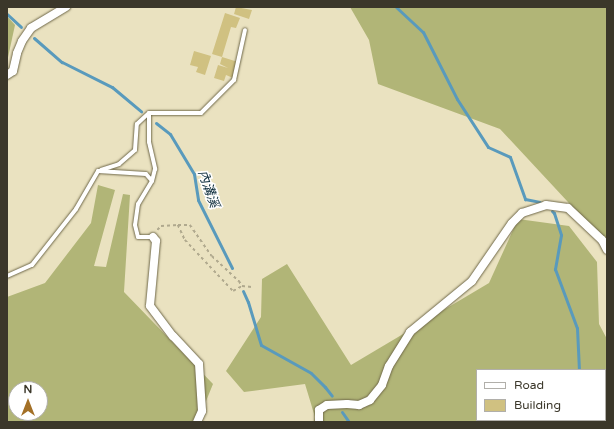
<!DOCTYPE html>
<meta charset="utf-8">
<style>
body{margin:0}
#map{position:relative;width:614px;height:429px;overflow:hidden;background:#eae2c0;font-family:"Varela Round","Noto Sans TC",sans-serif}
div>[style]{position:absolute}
.forest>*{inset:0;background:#b1b577}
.stream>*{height:3px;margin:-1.5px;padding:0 1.5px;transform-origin:1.5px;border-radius:1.5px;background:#599abc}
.building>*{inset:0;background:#d0c181}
.path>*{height:1.5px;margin-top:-0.75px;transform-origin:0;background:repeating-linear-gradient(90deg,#b0a98e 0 3px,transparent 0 6px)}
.roads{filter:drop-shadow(0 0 1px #6f6849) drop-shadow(0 0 1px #6f6849)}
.service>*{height:4px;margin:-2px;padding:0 2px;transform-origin:2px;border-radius:2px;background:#fff}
.minor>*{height:8px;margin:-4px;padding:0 4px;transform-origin:4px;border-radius:4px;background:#fff}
span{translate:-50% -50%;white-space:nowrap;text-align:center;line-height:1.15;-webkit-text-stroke:3px #fff;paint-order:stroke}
.water-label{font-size:13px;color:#0e2d3c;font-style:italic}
.frame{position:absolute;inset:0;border:8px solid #3b372a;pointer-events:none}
.legend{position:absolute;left:476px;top:369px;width:130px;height:52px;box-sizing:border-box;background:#fff;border:1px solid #b1afaa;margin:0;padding:5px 7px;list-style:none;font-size:12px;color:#3b372a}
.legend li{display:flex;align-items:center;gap:8px;height:20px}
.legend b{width:20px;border:1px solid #b1afaa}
.north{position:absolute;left:8px;top:381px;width:40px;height:40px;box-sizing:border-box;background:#fff;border:1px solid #b1afaa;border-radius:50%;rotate:0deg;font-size:11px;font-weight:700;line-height:16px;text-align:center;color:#3b372a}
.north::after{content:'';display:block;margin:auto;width:14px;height:18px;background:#a37027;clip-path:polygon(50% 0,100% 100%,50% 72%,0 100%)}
</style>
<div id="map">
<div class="forest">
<div style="clip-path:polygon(350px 7px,607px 7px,607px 244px,500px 129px,378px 84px,369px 40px)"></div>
<div style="clip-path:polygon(7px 16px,15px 25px,7px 62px)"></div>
<div style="clip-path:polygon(evenodd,98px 185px,115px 190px,94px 266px,106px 267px,123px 194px,130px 195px,124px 292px,213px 384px,202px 411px,192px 422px,7px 422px,7px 297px,45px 283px,91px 223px,98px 185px,16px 389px,40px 389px,40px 413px,16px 413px,16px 389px)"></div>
<div style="clip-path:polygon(evenodd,518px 219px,569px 226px,597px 262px,599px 324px,607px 339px,607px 422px,314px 422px,315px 417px,305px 384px,244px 392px,226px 371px,261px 317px,262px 279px,287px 264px,351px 365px,489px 283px,518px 219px,477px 370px,605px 370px,605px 420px,477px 420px,477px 370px)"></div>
</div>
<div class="stream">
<div style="left:396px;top:7px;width:37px;rotate:43deg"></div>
<div style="left:423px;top:32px;width:75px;rotate:63.1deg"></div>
<div style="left:457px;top:99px;width:57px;rotate:57.1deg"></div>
<div style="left:488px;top:147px;width:24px;rotate:24deg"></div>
<div style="left:510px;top:157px;width:45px;rotate:70.3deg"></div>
<div style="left:525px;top:199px;width:15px;rotate:11deg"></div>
<div style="left:7px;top:14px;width:19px;rotate:43deg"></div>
<div style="left:34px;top:38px;width:37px;rotate:41deg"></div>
<div style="left:62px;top:62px;width:56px;rotate:26.6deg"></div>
<div style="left:112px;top:87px;width:38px;rotate:40deg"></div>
<div style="left:156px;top:123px;width:18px;rotate:38deg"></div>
<div style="left:170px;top:134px;width:47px;rotate:59deg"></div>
<div style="left:194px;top:174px;width:26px;rotate:81deg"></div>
<div style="left:198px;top:200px;width:76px;rotate:63.4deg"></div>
<div style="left:552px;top:211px;width:3px;rotate:45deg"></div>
<div style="left:554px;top:213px;width:23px;rotate:72deg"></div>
<div style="left:561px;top:235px;width:35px;rotate:100deg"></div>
<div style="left:555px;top:269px;width:63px;rotate:69.6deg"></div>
<div style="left:577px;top:328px;width:42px;rotate:87.3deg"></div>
<div style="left:243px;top:291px;width:12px;rotate:66deg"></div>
<div style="left:248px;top:302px;width:45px;rotate:73.2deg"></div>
<div style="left:261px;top:345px;width:57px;rotate:29.2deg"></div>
<div style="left:311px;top:373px;width:20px;rotate:45deg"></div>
<div style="left:325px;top:387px;width:11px;rotate:52deg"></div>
<div style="left:342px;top:412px;width:12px;rotate:55deg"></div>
<div style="left:585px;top:420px;width:2px;rotate:63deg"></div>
</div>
<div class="building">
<div style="clip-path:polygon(236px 7px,252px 10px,249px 19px,234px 14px)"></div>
<div style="clip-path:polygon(225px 13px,240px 18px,236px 28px,231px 27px,222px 57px,212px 54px)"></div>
<div style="clip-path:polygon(194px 51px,211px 56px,205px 75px,196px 72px,198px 67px,190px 65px)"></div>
<div style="clip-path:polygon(222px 57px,238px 62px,233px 78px,226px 75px,224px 81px,214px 78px,218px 65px,228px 68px,220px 64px)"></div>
</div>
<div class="path">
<div style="left:178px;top:225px;width:12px"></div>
<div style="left:190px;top:225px;width:38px;rotate:55deg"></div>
<div style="left:212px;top:256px;width:37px;rotate:43deg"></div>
<div style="left:239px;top:281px;width:6px;rotate:59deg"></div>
<div style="left:157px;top:230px;width:6px;rotate:-45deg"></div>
<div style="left:161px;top:226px;width:17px;rotate:-3deg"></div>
<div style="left:178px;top:225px;width:17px;rotate:65deg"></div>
<div style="left:185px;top:240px;width:70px;rotate:46.7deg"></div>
<div style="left:233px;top:291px;width:10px;rotate:-29deg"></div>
<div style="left:242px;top:286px;width:10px;rotate:6deg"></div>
</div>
<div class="roads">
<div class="service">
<div style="left:149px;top:113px;width:29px;rotate:90deg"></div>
<div style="left:149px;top:142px;width:28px;rotate:77deg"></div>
<div style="left:155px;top:169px;width:12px;rotate:104deg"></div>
<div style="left:101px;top:170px;width:19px;rotate:-18deg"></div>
<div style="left:119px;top:164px;width:21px;rotate:-41deg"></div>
<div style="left:135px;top:150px;width:26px;rotate:-86deg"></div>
<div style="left:137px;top:124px;width:16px;rotate:-43deg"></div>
<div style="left:149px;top:113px;width:52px"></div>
<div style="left:201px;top:113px;width:47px;rotate:-45deg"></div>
<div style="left:234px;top:80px;width:51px;rotate:-77.6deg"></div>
<div style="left:7px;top:276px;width:27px;rotate:-24deg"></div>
<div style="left:32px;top:265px;width:71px;rotate:-51.8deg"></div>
<div style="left:76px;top:209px;width:44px;rotate:-59.9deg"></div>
<div style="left:98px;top:171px;width:48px;rotate:3.6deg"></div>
<div style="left:146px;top:174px;width:9px;rotate:49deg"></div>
<div style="left:152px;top:181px;width:27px;rotate:121deg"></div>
<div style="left:138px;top:204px;width:21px;rotate:98deg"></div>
<div style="left:135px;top:225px;width:12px;rotate:76deg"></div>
<div style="left:138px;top:237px;width:15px"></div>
</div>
<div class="minor">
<div style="left:7px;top:75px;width:7px;rotate:-34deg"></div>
<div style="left:13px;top:71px;width:18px;rotate:-77deg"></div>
<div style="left:17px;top:53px;width:13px;rotate:-67deg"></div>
<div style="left:22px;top:41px;width:16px;rotate:-55deg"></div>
<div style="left:31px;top:28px;width:41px;rotate:-31deg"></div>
<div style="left:153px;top:237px;width:5px;rotate:53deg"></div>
<div style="left:156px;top:241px;width:65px;rotate:95.3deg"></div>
<div style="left:150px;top:306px;width:38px;rotate:53deg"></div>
<div style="left:173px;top:336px;width:38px;rotate:47deg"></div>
<div style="left:199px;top:364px;width:47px;rotate:86.3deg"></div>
<div style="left:202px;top:411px;width:12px;rotate:114deg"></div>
<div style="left:319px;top:422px;width:12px;rotate:-90deg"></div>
<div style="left:319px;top:410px;width:9px;rotate:-32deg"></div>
<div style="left:327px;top:405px;width:20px;rotate:-3deg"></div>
<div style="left:347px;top:404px;width:12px;rotate:5deg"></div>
<div style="left:359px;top:405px;width:12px;rotate:-24deg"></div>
<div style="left:370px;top:400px;width:19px;rotate:-51deg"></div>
<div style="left:382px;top:385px;width:20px;rotate:-70deg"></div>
<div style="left:389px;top:366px;width:40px;rotate:-58deg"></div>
<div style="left:410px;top:332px;width:80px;rotate:-39.4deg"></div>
<div style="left:472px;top:281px;width:70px;rotate:-55.4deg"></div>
<div style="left:512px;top:223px;width:14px;rotate:-45deg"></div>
<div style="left:522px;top:213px;width:25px;rotate:-18deg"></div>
<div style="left:546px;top:205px;width:22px;rotate:8deg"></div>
<div style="left:568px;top:208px;width:47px;rotate:43.3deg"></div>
<div style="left:602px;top:240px;width:11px;rotate:63deg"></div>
</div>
</div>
<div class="water-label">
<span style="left:208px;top:189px;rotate:71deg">內溝溪</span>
</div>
<div class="frame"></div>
<ul class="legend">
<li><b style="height:5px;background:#fff"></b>Road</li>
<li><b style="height:11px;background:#d0c181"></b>Building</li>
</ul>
<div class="north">N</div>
</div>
